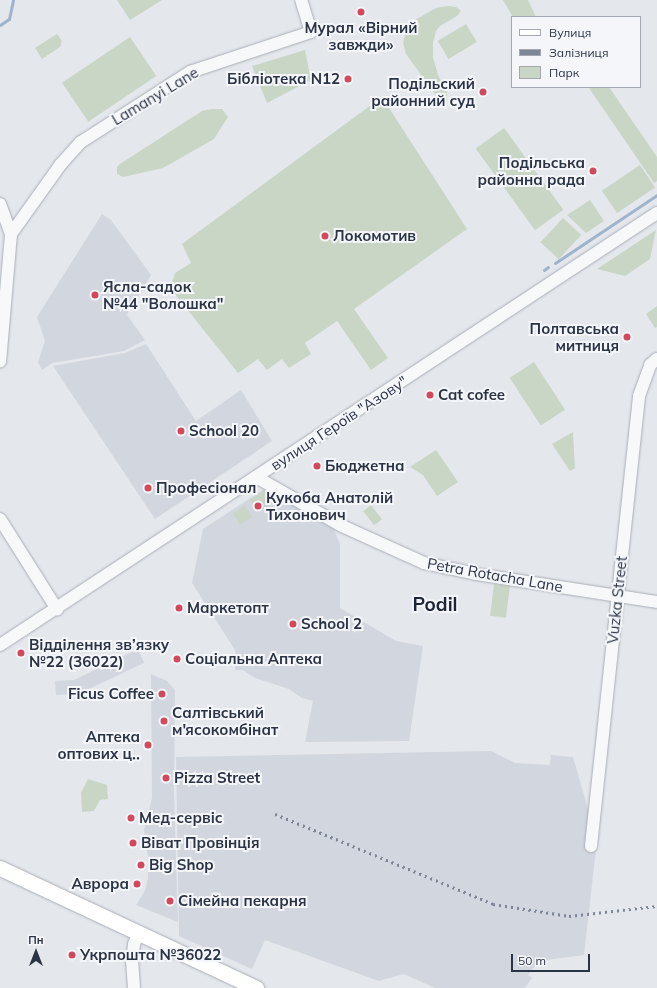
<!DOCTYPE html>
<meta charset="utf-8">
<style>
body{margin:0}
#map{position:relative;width:657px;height:988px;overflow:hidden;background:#e4e7ec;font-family:Mulish,sans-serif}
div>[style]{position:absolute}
.built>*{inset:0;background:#d2d6de}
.green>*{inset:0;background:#c9d6c5;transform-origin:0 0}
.stream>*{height:3px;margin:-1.5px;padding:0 1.5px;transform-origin:1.5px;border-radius:1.5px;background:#9fb4cc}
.roads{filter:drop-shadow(0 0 1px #a9aeb7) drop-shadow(0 0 1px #a9aeb7)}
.minor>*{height:12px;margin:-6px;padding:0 6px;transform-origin:6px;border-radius:6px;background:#f7f8fa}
.major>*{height:15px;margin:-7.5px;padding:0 7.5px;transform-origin:7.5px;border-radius:7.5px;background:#fff}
.rail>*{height:3px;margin-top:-1.5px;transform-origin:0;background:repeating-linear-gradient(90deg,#7d8696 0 2px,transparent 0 6px)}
.dots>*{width:11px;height:11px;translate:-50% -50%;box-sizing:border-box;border:2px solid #f4f6f9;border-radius:50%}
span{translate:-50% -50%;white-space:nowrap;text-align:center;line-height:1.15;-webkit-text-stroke:4px #f4f6f9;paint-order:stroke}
.poi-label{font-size:15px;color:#2b3445;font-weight:700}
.right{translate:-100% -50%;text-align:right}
.left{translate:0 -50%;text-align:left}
.street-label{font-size:15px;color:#2b3445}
.district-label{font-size:19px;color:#1d2536;font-weight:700}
.legend{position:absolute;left:511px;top:16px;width:130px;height:72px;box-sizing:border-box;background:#f4f6f9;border:1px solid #a4a8b1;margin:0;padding:5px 7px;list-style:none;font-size:12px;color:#2b3445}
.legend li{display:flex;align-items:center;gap:8px;height:20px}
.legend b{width:20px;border:1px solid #a4a8b1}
.north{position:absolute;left:16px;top:932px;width:40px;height:40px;-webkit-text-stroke:3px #f4f6f9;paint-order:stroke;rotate:0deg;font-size:11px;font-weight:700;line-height:16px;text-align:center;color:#2b3445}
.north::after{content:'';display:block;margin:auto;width:14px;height:18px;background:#2b3445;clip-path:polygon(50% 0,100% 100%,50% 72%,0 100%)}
.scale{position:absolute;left:511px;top:954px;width:79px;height:18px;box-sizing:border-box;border:2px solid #2b3445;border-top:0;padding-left:5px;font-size:12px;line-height:14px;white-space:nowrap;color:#2b3445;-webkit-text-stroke:3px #f4f6f9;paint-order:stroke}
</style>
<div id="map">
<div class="built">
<div style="clip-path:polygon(102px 214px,111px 220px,151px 275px,127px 315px,145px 340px,124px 351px,52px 363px,42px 370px,38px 362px,45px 341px,37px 317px)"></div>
<div style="clip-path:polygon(146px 344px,196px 421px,241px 390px,272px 441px,155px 519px,53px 366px,125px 353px)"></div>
<div style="clip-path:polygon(266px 488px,333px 527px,340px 544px,340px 608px,396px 641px,423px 646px,409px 741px,305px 742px,313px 701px,302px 698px,289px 689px,255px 678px,243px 670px,235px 670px,236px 661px,235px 650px,192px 583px,203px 529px)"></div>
<div style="clip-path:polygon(138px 649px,144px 663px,78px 694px,56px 695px,55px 681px,74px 680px)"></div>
<div style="clip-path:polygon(151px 674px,167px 681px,175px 690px,174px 793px,178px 922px,136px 905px,145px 891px,148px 878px,148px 857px,144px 830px,152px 798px)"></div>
<div style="clip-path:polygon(491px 751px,515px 763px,550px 765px,551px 755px,573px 757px,597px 840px,584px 955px,538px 961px,528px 975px,532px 978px,525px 988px,435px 988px,404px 974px,379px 981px,265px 940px,252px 969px,179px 936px,176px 757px)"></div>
</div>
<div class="green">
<div style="clip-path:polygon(117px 0,162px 0,130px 20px)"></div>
<div style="clip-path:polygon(503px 0,528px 0,536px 17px,513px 17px)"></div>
<div style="clip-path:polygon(449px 6px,456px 7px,461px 11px,457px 16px,440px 26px,436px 31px,433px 43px,433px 57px,438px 75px,447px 93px,447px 100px,443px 105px,406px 54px,403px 43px,408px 24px,436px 8px)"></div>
<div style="left:466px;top:24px;width:21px;height:33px;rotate:59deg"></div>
<div style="clip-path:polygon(57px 34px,62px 41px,60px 47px,42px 59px,35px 48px)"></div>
<div style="left:130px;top:37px;width:47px;height:82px;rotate:56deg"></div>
<div style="clip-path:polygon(305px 50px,311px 80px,267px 103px,252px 66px)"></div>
<div style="clip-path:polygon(590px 87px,609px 87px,657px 157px,657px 181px,654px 183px,589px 88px)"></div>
<div style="clip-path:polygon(382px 97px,467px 229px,354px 309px,388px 358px,371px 370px,337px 321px,305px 343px,311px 354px,289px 368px,282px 359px,267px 370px,258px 359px,238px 373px,170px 288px,175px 273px,191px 263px,182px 244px)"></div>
<div style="clip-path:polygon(212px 109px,222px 109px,228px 117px,214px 139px,163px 168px,123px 177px,117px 174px,117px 167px,120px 164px,202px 111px)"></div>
<div style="left:504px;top:128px;width:101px;height:35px;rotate:54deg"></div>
<div style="left:640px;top:165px;width:27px;height:46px;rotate:56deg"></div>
<div style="clip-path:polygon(590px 200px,604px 221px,586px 233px,567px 215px)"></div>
<div style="left:563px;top:218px;width:25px;height:33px;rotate:43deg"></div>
<div style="clip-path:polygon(656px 230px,650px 259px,625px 276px,597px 269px)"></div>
<div style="clip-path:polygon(657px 306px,657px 327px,655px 328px,646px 314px)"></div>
<div style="left:534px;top:362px;width:57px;height:29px;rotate:57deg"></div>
<div style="clip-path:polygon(573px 432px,575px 468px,570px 471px,552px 444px)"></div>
<div style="clip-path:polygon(436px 450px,458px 482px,437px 496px,423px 475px,410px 467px)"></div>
<div style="left:265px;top:490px;width:15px;height:18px;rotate:58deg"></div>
<div style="left:371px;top:505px;width:18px;height:10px;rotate:52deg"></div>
<div style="left:245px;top:506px;width:13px;height:14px;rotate:58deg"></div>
<div style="left:494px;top:584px;width:16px;height:32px;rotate:7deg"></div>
<div style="clip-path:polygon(88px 779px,107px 785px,108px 799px,100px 800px,94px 811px,82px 812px,81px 793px)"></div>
</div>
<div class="stream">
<div style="left:0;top:25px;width:11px;rotate:-34deg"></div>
<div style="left:9px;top:19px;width:19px;rotate:-78deg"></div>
<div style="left:555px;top:263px;width:123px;rotate:-33.7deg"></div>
<div style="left:544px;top:270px;width:5px;rotate:-37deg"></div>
</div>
<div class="roads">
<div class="minor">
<div style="left:0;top:204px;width:32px;rotate:70deg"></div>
<div style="left:11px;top:234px;width:128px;rotate:94.9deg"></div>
<div style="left:11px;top:234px;width:86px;rotate:-54.5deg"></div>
<div style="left:61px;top:164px;width:30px;rotate:-48deg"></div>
<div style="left:81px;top:142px;width:130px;rotate:-32.7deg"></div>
<div style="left:190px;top:72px;width:127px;rotate:-18.3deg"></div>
<div style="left:311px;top:32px;width:34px;rotate:-107deg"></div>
<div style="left:256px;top:477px;width:99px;rotate:29.7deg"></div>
<div style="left:342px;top:526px;width:90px;rotate:24.3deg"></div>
<div style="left:424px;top:563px;width:53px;rotate:11.9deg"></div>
<div style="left:476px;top:574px;width:183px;rotate:8.8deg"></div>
<div style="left:0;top:519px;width:107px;rotate:57.7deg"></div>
<div style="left:0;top:645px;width:786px;rotate:-33.33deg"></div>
<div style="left:591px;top:846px;width:453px;rotate:-83.9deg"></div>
<div style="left:639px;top:396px;width:33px;rotate:-70deg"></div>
<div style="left:650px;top:365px;width:9px;rotate:-41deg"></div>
<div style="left:134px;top:988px;width:27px;rotate:-94deg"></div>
<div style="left:132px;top:961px;width:17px;rotate:-83deg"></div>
<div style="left:134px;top:944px;width:12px;rotate:-66deg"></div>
</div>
<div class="major">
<div style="left:0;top:868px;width:283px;rotate:25.1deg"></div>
</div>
</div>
<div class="rail">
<div style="left:275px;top:814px;width:236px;rotate:22.4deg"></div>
<div style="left:493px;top:904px;width:77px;rotate:9deg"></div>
<div style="left:569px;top:916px;width:89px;rotate:-6.5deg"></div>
</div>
<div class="dots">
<div style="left:361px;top:12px;background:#d1495b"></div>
<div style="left:348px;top:79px;background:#d1495b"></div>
<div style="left:483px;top:92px;background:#d1495b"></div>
<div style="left:593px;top:171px;background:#d1495b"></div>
<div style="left:325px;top:236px;background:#d1495b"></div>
<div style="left:95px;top:295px;background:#d1495b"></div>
<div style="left:627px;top:337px;background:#d1495b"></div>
<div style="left:430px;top:395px;background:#d1495b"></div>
<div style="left:181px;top:431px;background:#d1495b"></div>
<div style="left:317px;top:466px;background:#d1495b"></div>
<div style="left:148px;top:488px;background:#d1495b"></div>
<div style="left:258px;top:506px;background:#d1495b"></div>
<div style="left:179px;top:608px;background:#d1495b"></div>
<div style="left:293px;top:624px;background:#d1495b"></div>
<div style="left:21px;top:653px;background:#d1495b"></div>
<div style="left:177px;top:659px;background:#d1495b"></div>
<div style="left:162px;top:694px;background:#d1495b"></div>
<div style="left:164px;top:721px;background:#d1495b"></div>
<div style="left:148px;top:745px;background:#d1495b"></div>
<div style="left:166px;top:778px;background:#d1495b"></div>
<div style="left:131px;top:818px;background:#d1495b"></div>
<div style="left:133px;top:843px;background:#d1495b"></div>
<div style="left:141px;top:865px;background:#d1495b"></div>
<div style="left:137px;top:884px;background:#d1495b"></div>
<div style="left:170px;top:901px;background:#d1495b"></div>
<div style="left:72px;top:955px;background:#d1495b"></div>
</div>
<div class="poi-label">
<span style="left:361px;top:36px">Мурал «Вірний<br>завжди»</span>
<span class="right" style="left:340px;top:79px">Бібліотека N12</span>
<span class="right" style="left:475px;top:92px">Подільский<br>районний суд</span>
<span class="right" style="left:585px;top:171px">Подільська<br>районна рада</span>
<span class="left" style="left:333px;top:236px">Локомотив</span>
<span class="left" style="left:103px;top:295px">Ясла-садок<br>№44 "Волошка"</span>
<span class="right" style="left:619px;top:337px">Полтавська<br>митниця</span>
<span class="left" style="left:438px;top:395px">Cat cofee</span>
<span class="left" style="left:189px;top:431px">School 20</span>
<span class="left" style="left:325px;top:466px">Бюджетна</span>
<span class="left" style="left:156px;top:488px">Професіонал</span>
<span class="left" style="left:266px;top:506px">Кукоба Анатолій<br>Тихонович</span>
<span class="left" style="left:187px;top:608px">Маркетопт</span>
<span class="left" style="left:301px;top:624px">School 2</span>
<span class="left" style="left:29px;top:653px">Відділення зв’язку<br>№22 (36022)</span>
<span class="left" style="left:185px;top:659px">Соціальна Аптека</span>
<span class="right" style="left:154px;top:694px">Ficus Coffee</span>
<span class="left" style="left:172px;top:721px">Салтівський<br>м'ясокомбінат</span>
<span class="right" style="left:140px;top:745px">Аптека<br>оптових ц‥</span>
<span class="left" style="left:174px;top:778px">Pizza Street</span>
<span class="left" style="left:139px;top:818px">Мед-сервіс</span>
<span class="left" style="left:141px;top:843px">Віват Провінція</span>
<span class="left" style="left:149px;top:865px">Big Shop</span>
<span class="right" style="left:129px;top:884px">Аврора</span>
<span class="left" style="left:178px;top:901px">Сімейна пекарня</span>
<span class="left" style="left:80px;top:955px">Укрпошта №36022</span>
</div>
<div class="street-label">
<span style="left:155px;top:96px;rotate:-31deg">Lamanyi Lane</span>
<span style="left:339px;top:423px;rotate:-33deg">вулиця Героїв "Азову"</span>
<span style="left:495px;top:575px;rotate:10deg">Petra Rotacha Lane</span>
<span style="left:617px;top:600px;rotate:-84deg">Vuzka Street</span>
</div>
<div class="district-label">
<span style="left:435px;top:605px">Podil</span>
</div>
<ul class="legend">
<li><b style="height:5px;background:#fff"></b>Вулиця</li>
<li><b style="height:5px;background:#7d8696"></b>Залізниця</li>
<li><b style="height:11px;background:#c9d6c5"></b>Парк</li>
</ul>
<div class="north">Пн</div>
<div class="scale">50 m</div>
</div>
